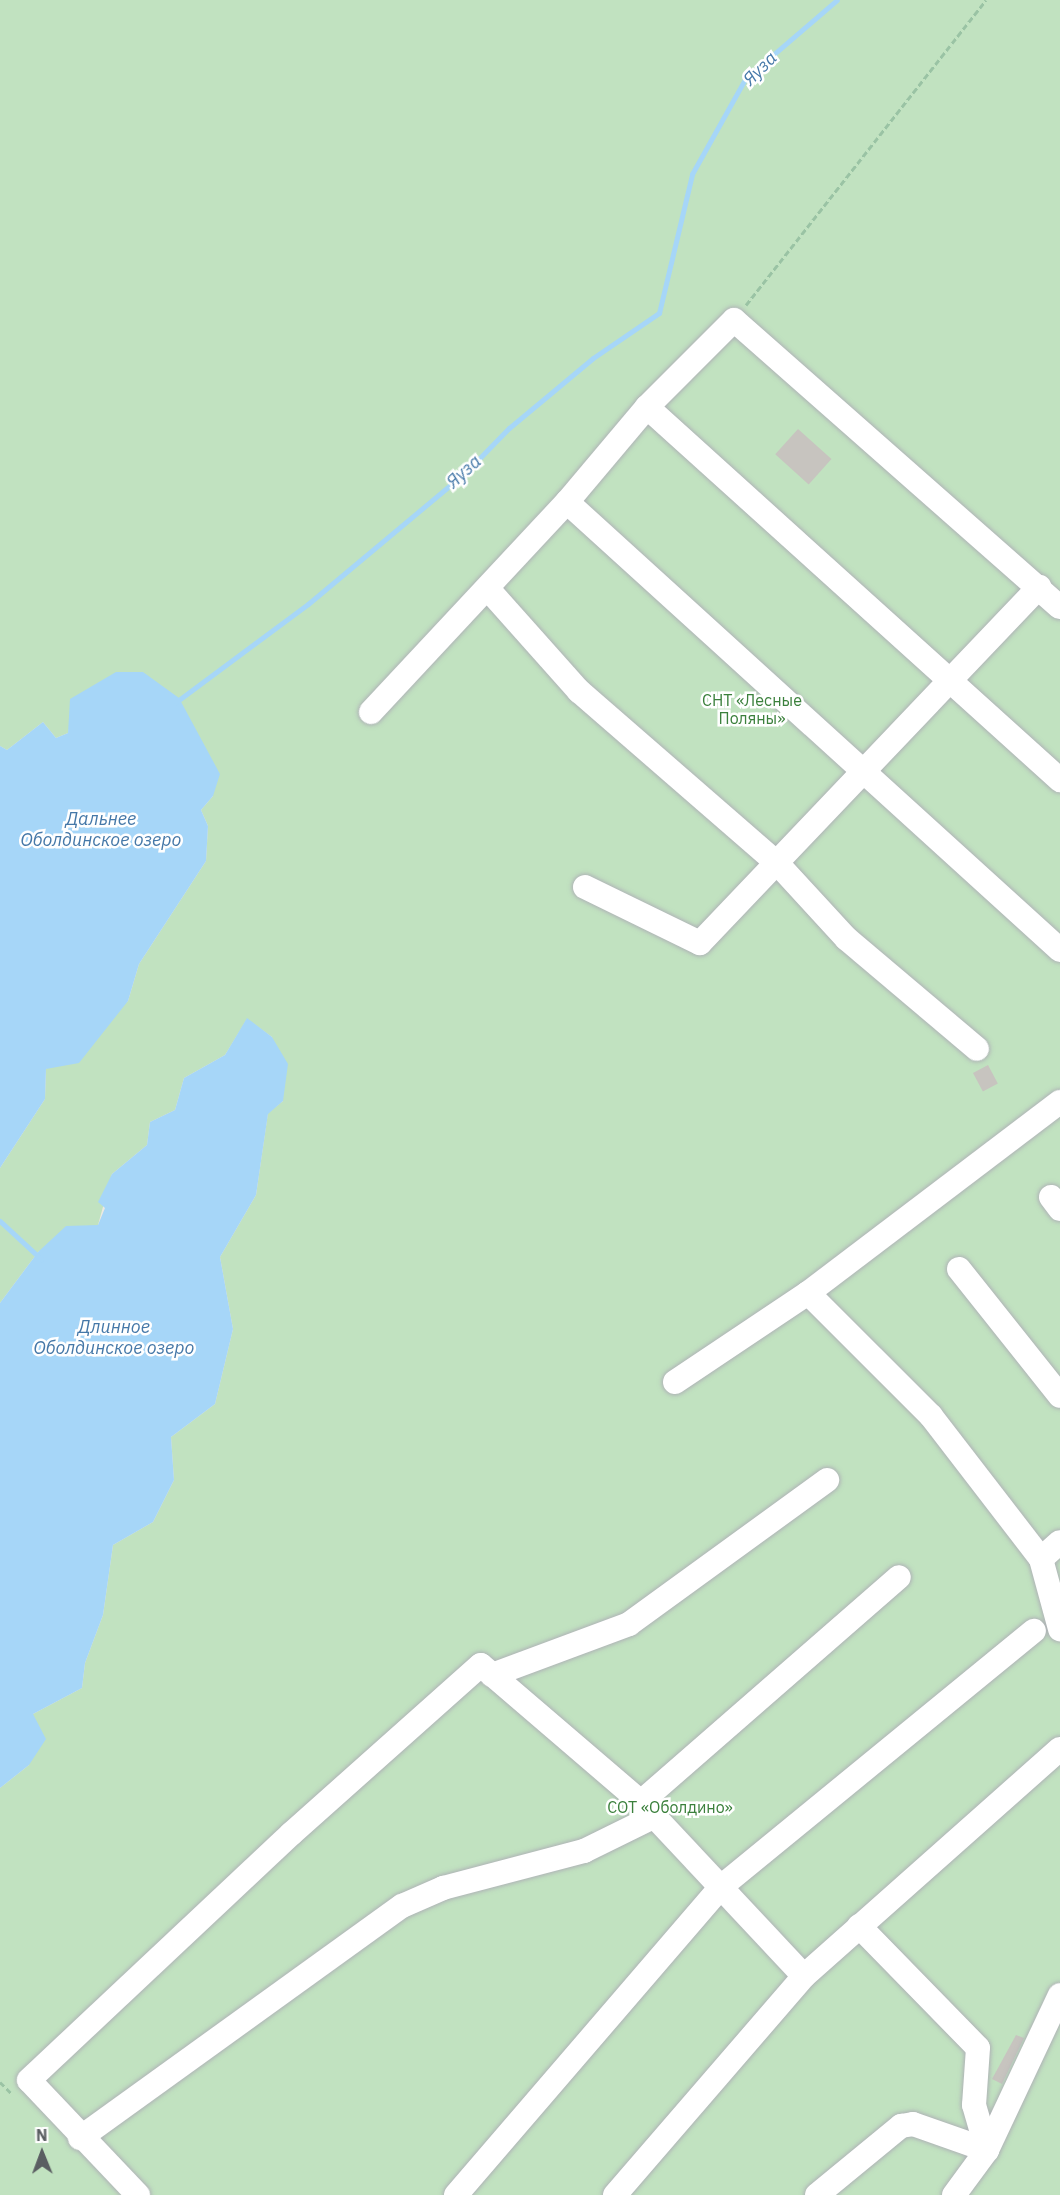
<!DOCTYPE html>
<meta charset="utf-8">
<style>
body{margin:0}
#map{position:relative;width:1060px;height:2195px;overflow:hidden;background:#ece9e2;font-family:"IBM Plex Sans",sans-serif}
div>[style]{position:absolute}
.green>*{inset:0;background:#c1e2c0}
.water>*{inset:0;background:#a6d6f8}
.stream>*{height:5px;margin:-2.5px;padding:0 2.5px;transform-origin:2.5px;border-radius:2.5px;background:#a6d6f8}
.building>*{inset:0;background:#c7c4bf;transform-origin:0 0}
.path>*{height:3px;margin-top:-1.5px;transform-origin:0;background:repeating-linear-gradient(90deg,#9ac3a4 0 6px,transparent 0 9px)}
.roads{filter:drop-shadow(0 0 2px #afb3b6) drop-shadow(0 0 2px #afb3b6)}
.minor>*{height:24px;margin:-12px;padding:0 12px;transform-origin:12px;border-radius:12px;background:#fff}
span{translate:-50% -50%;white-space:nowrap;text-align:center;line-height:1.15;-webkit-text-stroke:5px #fff;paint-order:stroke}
.park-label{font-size:16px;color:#3b803c}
.water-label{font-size:18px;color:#4578a8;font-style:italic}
.north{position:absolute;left:12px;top:2123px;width:60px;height:60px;-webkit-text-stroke:4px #fff;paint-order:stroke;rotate:359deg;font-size:16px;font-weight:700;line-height:24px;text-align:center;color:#5a5e62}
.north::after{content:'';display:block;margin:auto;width:21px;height:27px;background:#5a5e62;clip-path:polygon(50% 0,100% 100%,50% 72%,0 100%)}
</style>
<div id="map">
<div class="green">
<div style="clip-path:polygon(0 0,1060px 0,1060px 2195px,0 2195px,0 1788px,29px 1765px,33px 1714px,82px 1688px,85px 1663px,103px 1615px,113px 1545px,153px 1522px,174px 1480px,171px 1437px,215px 1404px,233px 1329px,220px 1257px,256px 1195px,268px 1113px,283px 1101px,272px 1037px,247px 1019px,225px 1055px,184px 1078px,175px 1110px,150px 1122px,147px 1145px,112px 1174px,98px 1225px,38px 1252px,0 1303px,0 1168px,45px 1099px,46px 1069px,128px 1001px,139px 964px,206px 861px,208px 826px,201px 810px,213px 796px,73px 709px,68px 733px,56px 738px,43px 722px,7px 750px,0 746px)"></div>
</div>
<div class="water">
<div style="clip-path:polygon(116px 672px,143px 672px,179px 698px,220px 774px,213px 796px,201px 810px,208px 826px,206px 861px,139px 964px,128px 1001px,79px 1063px,46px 1069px,45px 1099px,0 1168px,0 746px,7px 750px,43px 722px,56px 738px,68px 733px,70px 699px)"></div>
<div style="clip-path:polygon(247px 1018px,272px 1037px,288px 1064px,283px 1101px,268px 1114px,256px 1195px,220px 1257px,233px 1329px,215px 1404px,171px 1437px,174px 1480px,153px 1522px,113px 1545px,103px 1615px,85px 1663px,82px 1688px,33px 1714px,46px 1739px,29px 1765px,0 1788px,0 1303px,38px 1252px,66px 1226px,98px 1225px,105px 1208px,98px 1202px,112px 1174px,147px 1145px,150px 1122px,175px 1110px,184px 1078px,225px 1055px)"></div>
</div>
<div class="stream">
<div style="left:176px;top:702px;width:164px;rotate:-36.6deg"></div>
<div style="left:308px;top:604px;width:207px;rotate:-39.9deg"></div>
<div style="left:467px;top:471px;width:60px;rotate:-45.7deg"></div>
<div style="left:509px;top:428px;width:109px;rotate:-39.8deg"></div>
<div style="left:593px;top:358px;width:80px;rotate:-34.3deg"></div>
<div style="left:659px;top:313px;width:143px;rotate:-76.6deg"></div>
<div style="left:692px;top:174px;width:109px;rotate:-60.8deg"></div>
<div style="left:745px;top:79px;width:121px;rotate:-40.7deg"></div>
<div style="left:0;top:1221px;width:56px;rotate:42.8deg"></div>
</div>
<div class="building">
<div style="left:798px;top:429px;width:45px;height:34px;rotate:42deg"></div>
<div style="left:988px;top:1065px;width:21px;height:17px;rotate:62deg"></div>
<div style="clip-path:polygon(1016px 2035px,1024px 2038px,1002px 2084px,992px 2079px)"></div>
</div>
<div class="path">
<div style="left:746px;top:305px;width:388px;rotate:-51.8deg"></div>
<div style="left:0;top:2082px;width:17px;rotate:45deg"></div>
</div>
<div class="roads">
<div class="minor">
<div style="left:647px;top:407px;width:557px;rotate:42.09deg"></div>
<div style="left:567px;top:502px;width:666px;rotate:42.26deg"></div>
<div style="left:488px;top:589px;width:137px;rotate:48.3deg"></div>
<div style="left:579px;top:691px;width:262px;rotate:41deg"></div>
<div style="left:777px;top:863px;width:103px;rotate:47.4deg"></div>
<div style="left:847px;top:939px;width:170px;rotate:40.2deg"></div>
<div style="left:371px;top:712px;width:287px;rotate:-47deg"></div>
<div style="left:567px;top:502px;width:124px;rotate:-49.9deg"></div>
<div style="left:647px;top:407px;width:123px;rotate:-45deg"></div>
<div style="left:734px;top:320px;width:434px;rotate:41.4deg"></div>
<div style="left:585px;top:887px;width:128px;rotate:26deg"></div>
<div style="left:700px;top:943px;width:492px;rotate:-46.4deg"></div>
<div style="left:1051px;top:1197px;width:15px;rotate:53deg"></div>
<div style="left:959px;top:1269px;width:162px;rotate:51.5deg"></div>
<div style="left:808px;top:1293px;width:174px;rotate:45deg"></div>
<div style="left:931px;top:1416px;width:180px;rotate:52.4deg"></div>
<div style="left:1041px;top:1559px;width:73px;rotate:74.8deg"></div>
<div style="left:675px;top:1382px;width:160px;rotate:-33.8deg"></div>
<div style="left:808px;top:1293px;width:316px;rotate:-37.2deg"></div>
<div style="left:1041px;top:1559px;width:25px;rotate:-42deg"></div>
<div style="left:492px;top:1675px;width:146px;rotate:-20.4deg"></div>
<div style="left:629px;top:1624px;width:245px;rotate:-36deg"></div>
<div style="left:641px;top:1802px;width:342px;rotate:-41.1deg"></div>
<div style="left:859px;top:1926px;width:170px;rotate:45.7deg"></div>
<div style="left:978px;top:2048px;width:57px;rotate:94deg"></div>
<div style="left:974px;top:2105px;width:47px;rotate:73.9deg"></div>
<div style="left:80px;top:2138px;width:397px;rotate:-35.8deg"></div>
<div style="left:402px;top:1906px;width:45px;rotate:-23.7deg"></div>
<div style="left:443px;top:1888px;width:146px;rotate:-14.7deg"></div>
<div style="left:584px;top:1851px;width:77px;rotate:-26.2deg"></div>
<div style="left:138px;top:2195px;width:158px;rotate:-133.5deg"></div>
<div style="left:29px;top:2080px;width:359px;rotate:-43.2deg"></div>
<div style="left:291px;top:1834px;width:254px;rotate:-41.7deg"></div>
<div style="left:481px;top:1665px;width:211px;rotate:40.6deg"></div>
<div style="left:641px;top:1802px;width:238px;rotate:46.9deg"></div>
<div style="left:456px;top:2195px;width:408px;rotate:-49.3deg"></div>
<div style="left:722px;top:1886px;width:403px;rotate:-39.3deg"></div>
<div style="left:615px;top:2195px;width:289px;rotate:-49.2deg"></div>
<div style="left:804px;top:1976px;width:342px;rotate:-41.6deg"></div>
<div style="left:817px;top:2195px;width:109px;rotate:-39.4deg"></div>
<div style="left:901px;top:2126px;width:12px;rotate:-9deg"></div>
<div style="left:913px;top:2124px;width:78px;rotate:19.4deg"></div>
<div style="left:954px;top:2195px;width:56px;rotate:-53.7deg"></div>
<div style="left:987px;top:2150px;width:171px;rotate:-64.8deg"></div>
</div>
</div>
<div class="park-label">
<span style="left:752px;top:709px">СНТ «Лесные<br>Поляны»</span>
<span style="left:670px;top:1807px">СОТ «Оболдино»</span>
</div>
<div class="water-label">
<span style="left:760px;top:69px;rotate:-45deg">Яуза</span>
<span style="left:464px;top:472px;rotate:-42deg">Яуза</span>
<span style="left:101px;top:830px">Дальнее<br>Оболдинское озеро</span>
<span style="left:114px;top:1338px">Длинное<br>Оболдинское озеро</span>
</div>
<div class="north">N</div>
</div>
